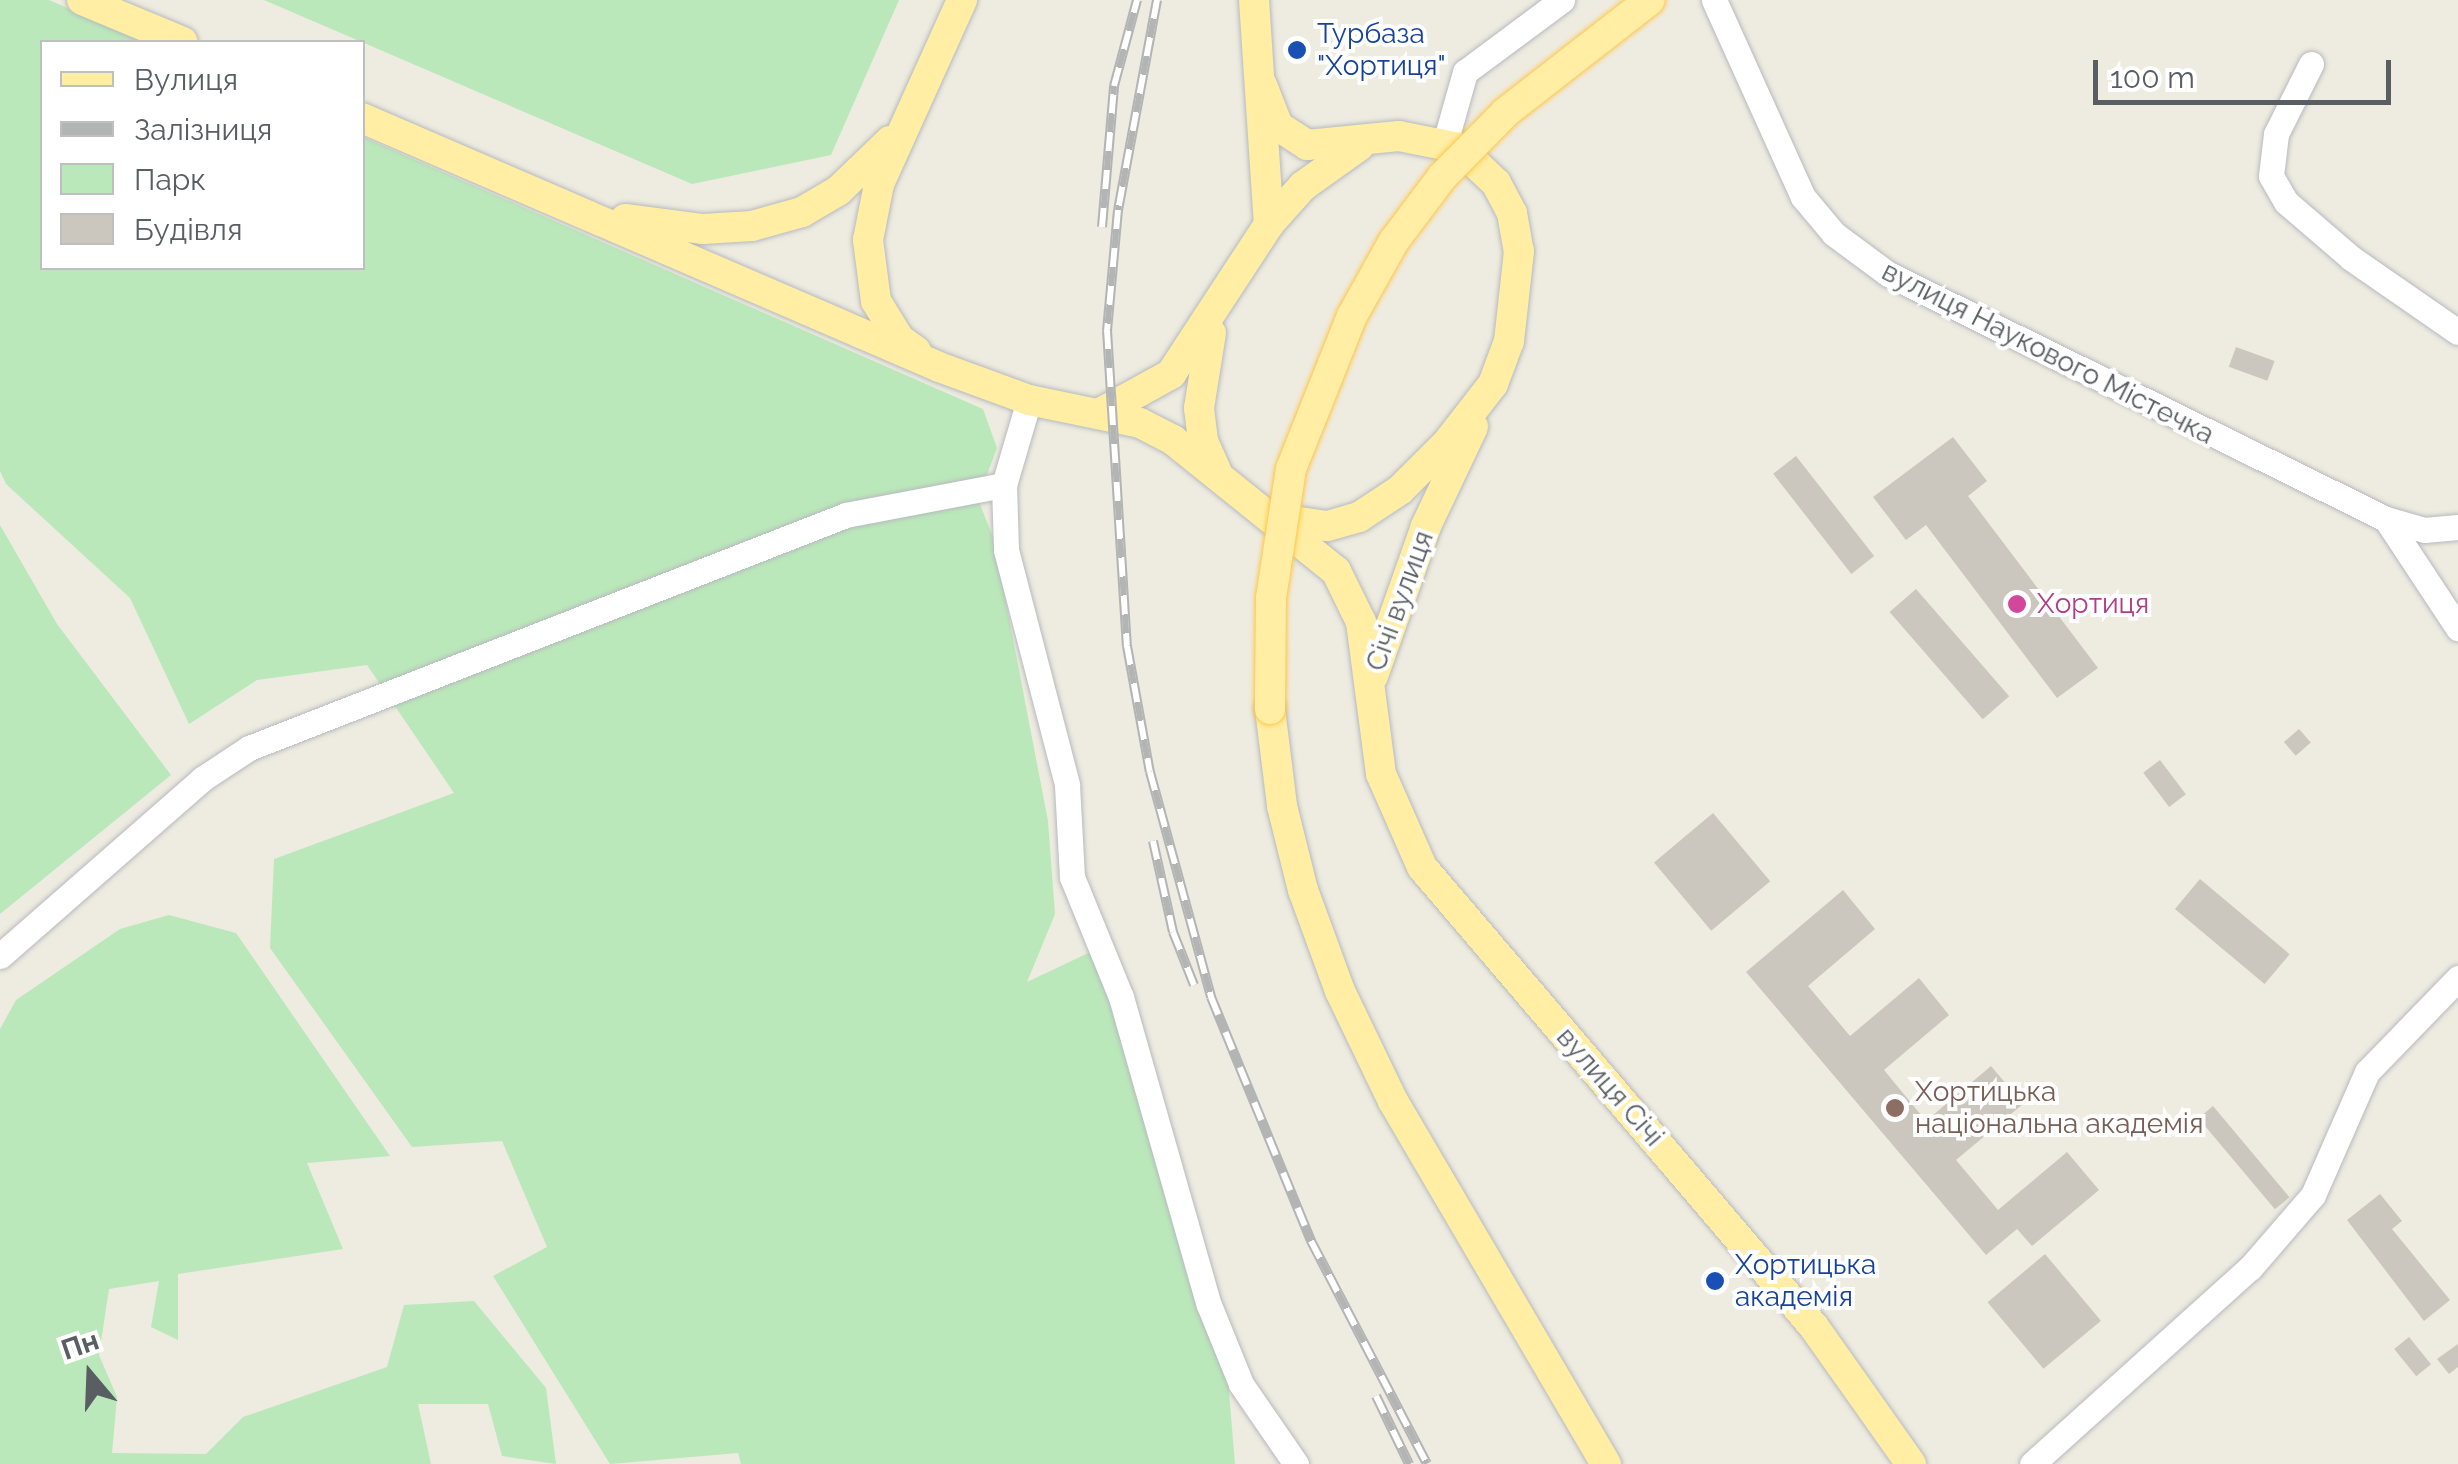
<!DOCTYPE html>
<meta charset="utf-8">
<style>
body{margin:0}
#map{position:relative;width:2458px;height:1464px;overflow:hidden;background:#eeebe0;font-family:Raleway,sans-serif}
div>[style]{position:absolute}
.green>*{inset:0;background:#bbe8ba}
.building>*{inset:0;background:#cbc7bf;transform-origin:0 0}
.roads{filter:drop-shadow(0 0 2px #b6babf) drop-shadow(0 0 2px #b6babf)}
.minor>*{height:25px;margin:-12.5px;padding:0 12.5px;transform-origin:12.5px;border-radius:12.5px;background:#fff}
.major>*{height:30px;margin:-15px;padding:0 15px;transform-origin:15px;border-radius:15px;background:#ffeea4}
.rail>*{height:10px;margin-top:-5px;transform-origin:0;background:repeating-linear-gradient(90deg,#fff 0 19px,#b3b4b4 0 38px);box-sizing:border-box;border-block:2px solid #b3b4b4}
.bridges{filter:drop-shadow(0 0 2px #ffc649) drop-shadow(0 0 2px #ffc649)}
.major-bridge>*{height:30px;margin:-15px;padding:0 15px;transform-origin:15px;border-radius:15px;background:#ffeea4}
.dots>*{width:28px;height:28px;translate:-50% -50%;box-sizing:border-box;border:5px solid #fff;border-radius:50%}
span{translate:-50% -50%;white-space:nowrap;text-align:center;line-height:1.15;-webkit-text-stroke:8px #fff;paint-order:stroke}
.transit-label{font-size:28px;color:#164399}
.left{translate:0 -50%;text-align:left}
.street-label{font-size:28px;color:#595e63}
.hotel-label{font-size:28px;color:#b23c85}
.education-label{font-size:28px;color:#785e54}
.legend{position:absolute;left:40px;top:40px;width:325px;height:230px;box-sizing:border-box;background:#fff;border:2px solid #bdbfc1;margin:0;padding:12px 18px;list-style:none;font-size:30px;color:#595e63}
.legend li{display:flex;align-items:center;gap:20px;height:50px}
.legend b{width:50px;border:2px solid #bdbfc1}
.north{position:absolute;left:40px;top:1324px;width:100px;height:100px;-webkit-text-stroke:8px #fff;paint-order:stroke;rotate:341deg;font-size:28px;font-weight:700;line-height:40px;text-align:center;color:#595e63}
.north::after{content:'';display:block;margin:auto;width:35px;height:45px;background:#595e63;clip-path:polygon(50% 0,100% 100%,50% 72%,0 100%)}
.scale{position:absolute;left:2093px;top:60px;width:298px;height:45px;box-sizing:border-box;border:5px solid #595e63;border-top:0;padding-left:12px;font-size:30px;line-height:35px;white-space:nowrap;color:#595e63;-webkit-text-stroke:8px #fff;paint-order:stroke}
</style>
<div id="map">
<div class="green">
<div style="clip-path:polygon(0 0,49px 0,146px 42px,42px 42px,42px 268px,362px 268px,363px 137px,983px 409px,997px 448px,978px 499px,994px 540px,1048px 821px,1055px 914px,1027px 982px,1101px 947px,1225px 1344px,1235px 1464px,741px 1464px,738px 1453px,610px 1464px,493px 1276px,547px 1247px,502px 1141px,412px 1147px,270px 948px,274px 859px,454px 793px,367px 665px,257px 680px,189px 724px,130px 598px,6px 484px,0 471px)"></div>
<div style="clip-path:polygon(264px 0,899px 0,831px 155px,692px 184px)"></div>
<div style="clip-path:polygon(0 525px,57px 624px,171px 775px,0 914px)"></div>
<div style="clip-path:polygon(169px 915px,236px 933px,390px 1156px,307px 1163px,343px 1249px,178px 1274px,178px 1340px,151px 1327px,159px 1281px,109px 1289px,99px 1355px,117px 1397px,112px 1453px,206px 1454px,243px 1417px,387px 1367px,404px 1305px,474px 1301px,546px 1388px,556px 1464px,502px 1456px,488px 1404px,418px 1404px,431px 1464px,0 1464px,0 1029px,16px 1000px,120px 929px)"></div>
</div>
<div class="building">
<div style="left:2236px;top:347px;width:41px;height:21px;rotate:20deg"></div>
<div style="clip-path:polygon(1953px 437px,1987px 481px,1968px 496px,2098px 668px,2057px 698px,1926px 525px,1906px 540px,1873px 497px)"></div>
<div style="left:1796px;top:456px;width:127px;height:29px;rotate:52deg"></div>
<div style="left:1916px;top:589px;width:142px;height:35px;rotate:49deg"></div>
<div style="left:2299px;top:729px;width:18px;height:20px;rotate:49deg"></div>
<div style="left:2160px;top:760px;width:43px;height:21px;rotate:53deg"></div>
<div style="left:1713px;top:813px;width:89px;height:77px;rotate:50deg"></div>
<div style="left:2200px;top:879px;width:117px;height:39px;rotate:40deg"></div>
<div style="clip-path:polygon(1843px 890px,1875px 929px,1808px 986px,1850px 1036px,1919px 978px,1949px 1015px,1884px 1070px,1926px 1121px,1991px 1066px,2023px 1104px,1956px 1160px,1998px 1210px,2067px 1152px,2099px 1190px,2032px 1246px,2017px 1229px,1986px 1255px,1746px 972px)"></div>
<div style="left:2213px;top:1106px;width:119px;height:19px;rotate:50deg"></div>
<div style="clip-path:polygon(2380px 1194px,2402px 1221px,2392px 1229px,2450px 1300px,2424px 1321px,2347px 1220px)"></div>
<div style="left:2045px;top:1254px;width:87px;height:75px;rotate:50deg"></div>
<div style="left:2409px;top:1337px;width:35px;height:19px;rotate:51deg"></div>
<div style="clip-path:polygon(2458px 1344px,2458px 1367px,2449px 1374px,2437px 1359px)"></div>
</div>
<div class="roads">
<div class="minor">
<div style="left:1714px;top:0;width:216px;rotate:65.7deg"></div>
<div style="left:1803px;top:197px;width:48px;rotate:50deg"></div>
<div style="left:1834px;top:234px;width:67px;rotate:36.5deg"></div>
<div style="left:1888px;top:274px;width:555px;rotate:26.2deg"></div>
<div style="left:2386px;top:519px;width:40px;rotate:16deg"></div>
<div style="left:2424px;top:530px;width:34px;rotate:-5deg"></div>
<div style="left:2311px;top:64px;width:78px;rotate:116.6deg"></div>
<div style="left:2276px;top:134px;width:42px;rotate:96.8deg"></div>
<div style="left:2271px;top:176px;width:30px;rotate:60deg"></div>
<div style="left:2286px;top:202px;width:86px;rotate:40.7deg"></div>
<div style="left:2351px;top:258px;width:130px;rotate:34.7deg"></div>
<div style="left:1445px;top:143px;width:74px;rotate:-74.3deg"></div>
<div style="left:1465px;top:72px;width:121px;rotate:-36.6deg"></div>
<div style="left:1029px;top:400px;width:89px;rotate:106.4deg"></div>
<div style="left:1004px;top:485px;width:65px;rotate:88.2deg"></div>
<div style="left:1006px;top:550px;width:243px;rotate:75.4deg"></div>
<div style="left:1067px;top:785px;width:92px;rotate:86.9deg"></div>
<div style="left:1072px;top:877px;width:130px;rotate:67.8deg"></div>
<div style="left:1121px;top:997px;width:320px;rotate:74.1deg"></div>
<div style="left:1209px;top:1305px;width:85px;rotate:67.9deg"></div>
<div style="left:1241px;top:1384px;width:97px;rotate:55.5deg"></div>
<div style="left:2386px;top:519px;width:131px;rotate:56.6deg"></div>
<div style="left:0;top:956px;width:269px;rotate:-41.2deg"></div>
<div style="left:202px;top:779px;width:56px;rotate:-33.4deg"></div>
<div style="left:249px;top:748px;width:641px;rotate:-21.32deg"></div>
<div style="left:846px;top:515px;width:161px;rotate:-10.8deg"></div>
<div style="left:2032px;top:1464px;width:293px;rotate:-42deg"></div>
<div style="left:2250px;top:1268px;width:96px;rotate:-49.2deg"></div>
<div style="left:2313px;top:1195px;width:134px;rotate:-66.3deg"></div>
<div style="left:2367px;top:1072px;width:131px;rotate:-45.9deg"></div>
</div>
<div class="major">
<div style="left:82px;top:0;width:109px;rotate:22.6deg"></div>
<div style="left:1254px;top:0;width:225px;rotate:86.2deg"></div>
<div style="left:1262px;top:85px;width:44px;rotate:68.7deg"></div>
<div style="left:1278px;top:126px;width:35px;rotate:33deg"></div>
<div style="left:1307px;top:145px;width:92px;rotate:-5.6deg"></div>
<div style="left:1399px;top:136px;width:61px;rotate:11.3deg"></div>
<div style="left:1459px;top:148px;width:51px;rotate:43.4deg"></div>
<div style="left:1496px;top:183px;width:34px;rotate:62deg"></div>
<div style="left:1512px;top:213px;width:39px;rotate:80deg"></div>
<div style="left:1519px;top:251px;width:91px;rotate:96.3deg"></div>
<div style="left:1509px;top:341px;width:46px;rotate:110.4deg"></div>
<div style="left:1493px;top:384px;width:75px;rotate:127.9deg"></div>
<div style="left:1447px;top:443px;width:66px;rotate:135deg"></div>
<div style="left:1400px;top:490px;width:49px;rotate:146.6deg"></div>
<div style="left:1359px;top:517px;width:33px;rotate:164deg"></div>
<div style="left:1327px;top:526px;width:56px;rotate:-171.7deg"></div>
<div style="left:362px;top:118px;width:628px;rotate:23.34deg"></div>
<div style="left:939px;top:367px;width:96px;rotate:20.1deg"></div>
<div style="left:1029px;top:400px;width:113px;rotate:11.7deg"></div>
<div style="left:1140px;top:423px;width:37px;rotate:27deg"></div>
<div style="left:1173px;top:440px;width:209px;rotate:38.8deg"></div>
<div style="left:1336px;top:571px;width:57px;rotate:63.9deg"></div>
<div style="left:1361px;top:622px;width:153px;rotate:82.5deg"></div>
<div style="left:1381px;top:774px;width:102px;rotate:66.2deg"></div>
<div style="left:1422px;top:867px;width:604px;rotate:49.56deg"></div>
<div style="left:1814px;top:1327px;width:168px;rotate:54.7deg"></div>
<div style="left:625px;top:219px;width:79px;rotate:7.3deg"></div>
<div style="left:703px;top:229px;width:49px;rotate:-3.5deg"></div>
<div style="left:752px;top:226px;width:52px;rotate:-15.6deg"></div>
<div style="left:802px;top:212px;width:42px;rotate:-30.3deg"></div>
<div style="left:838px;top:191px;width:72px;rotate:-43.9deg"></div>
<div style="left:1211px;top:333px;width:76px;rotate:99.1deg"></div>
<div style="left:1199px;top:408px;width:33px;rotate:83deg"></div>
<div style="left:1203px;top:441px;width:34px;rotate:66deg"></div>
<div style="left:916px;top:351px;width:19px;rotate:-145deg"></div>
<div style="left:900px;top:340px;width:46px;rotate:-121.6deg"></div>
<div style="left:876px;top:301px;width:62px;rotate:-97.5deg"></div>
<div style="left:868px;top:240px;width:57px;rotate:-78.9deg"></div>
<div style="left:879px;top:184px;width:202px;rotate:-65.7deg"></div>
<div style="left:1104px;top:411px;width:77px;rotate:-28.9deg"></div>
<div style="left:1171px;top:374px;width:179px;rotate:-56.8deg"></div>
<div style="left:1269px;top:224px;width:51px;rotate:-48.2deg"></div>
<div style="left:1303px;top:186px;width:69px;rotate:-35.5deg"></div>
<div style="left:1373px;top:676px;width:159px;rotate:-70.5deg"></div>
<div style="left:1426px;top:526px;width:110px;rotate:-64.6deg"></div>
<div style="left:1270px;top:709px;width:98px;rotate:82.9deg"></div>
<div style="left:1282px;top:806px;width:87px;rotate:76deg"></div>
<div style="left:1303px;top:890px;width:108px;rotate:69.9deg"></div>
<div style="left:1340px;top:991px;width:122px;rotate:64.3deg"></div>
<div style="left:1393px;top:1101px;width:421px;rotate:59.6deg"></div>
</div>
</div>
<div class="rail">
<div style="left:1157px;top:0;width:214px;rotate:100.5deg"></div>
<div style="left:1118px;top:210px;width:121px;rotate:95.2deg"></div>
<div style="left:1107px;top:330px;width:317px;rotate:86.4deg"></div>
<div style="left:1127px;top:646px;width:128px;rotate:79.7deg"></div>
<div style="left:1150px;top:772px;width:233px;rotate:74.8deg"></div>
<div style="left:1211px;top:997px;width:264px;rotate:67.7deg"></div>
<div style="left:1311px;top:1241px;width:251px;rotate:62.5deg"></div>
<div style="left:1102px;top:227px;width:142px;rotate:-85.1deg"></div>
<div style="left:1114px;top:86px;width:89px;rotate:-75deg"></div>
<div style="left:1153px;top:841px;width:93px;rotate:77.6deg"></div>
<div style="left:1173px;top:932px;width:57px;rotate:68.4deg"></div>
<div style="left:1376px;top:1396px;width:76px;rotate:64.1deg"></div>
</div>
<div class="bridges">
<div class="major-bridge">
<div style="left:1270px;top:709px;width:111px;rotate:-89.5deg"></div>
<div style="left:1271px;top:598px;width:131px;rotate:-81.2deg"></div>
<div style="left:1291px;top:469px;width:165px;rotate:-68.3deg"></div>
<div style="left:1352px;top:316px;width:86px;rotate:-60.8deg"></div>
<div style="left:1394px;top:241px;width:80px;rotate:-53.1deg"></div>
<div style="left:1442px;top:177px;width:91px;rotate:-45.4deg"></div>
<div style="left:1506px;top:112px;width:182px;rotate:-37.9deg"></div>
</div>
</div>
<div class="dots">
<div style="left:1297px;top:50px;background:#1a4fb4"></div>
<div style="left:2017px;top:604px;background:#d1479c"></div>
<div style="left:1895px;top:1108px;background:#8d6e63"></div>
<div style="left:1715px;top:1281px;background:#1a4fb4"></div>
</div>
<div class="transit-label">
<span class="left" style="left:1317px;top:50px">Турбаза<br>"Хортиця"</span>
<span class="left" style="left:1735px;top:1281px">Хортицька<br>академія</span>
</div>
<div class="street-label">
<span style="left:2048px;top:353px;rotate:27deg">вулиця Наукового Містечка</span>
<span style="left:1400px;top:601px;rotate:-70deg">Січі вулиця</span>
<span style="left:1610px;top:1087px;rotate:49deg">вулиця Січі</span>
</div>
<div class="hotel-label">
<span class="left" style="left:2037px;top:604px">Хортиця</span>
</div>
<div class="education-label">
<span class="left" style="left:1915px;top:1108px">Хортицька<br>національна академія</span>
</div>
<ul class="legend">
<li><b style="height:12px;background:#ffeea4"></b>Вулиця</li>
<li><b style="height:12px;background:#b3b4b4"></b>Залізниця</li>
<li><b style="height:28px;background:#bbe8ba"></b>Парк</li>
<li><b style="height:28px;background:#cbc7bf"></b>Будівля</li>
</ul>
<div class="north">Пн</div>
<div class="scale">100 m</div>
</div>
